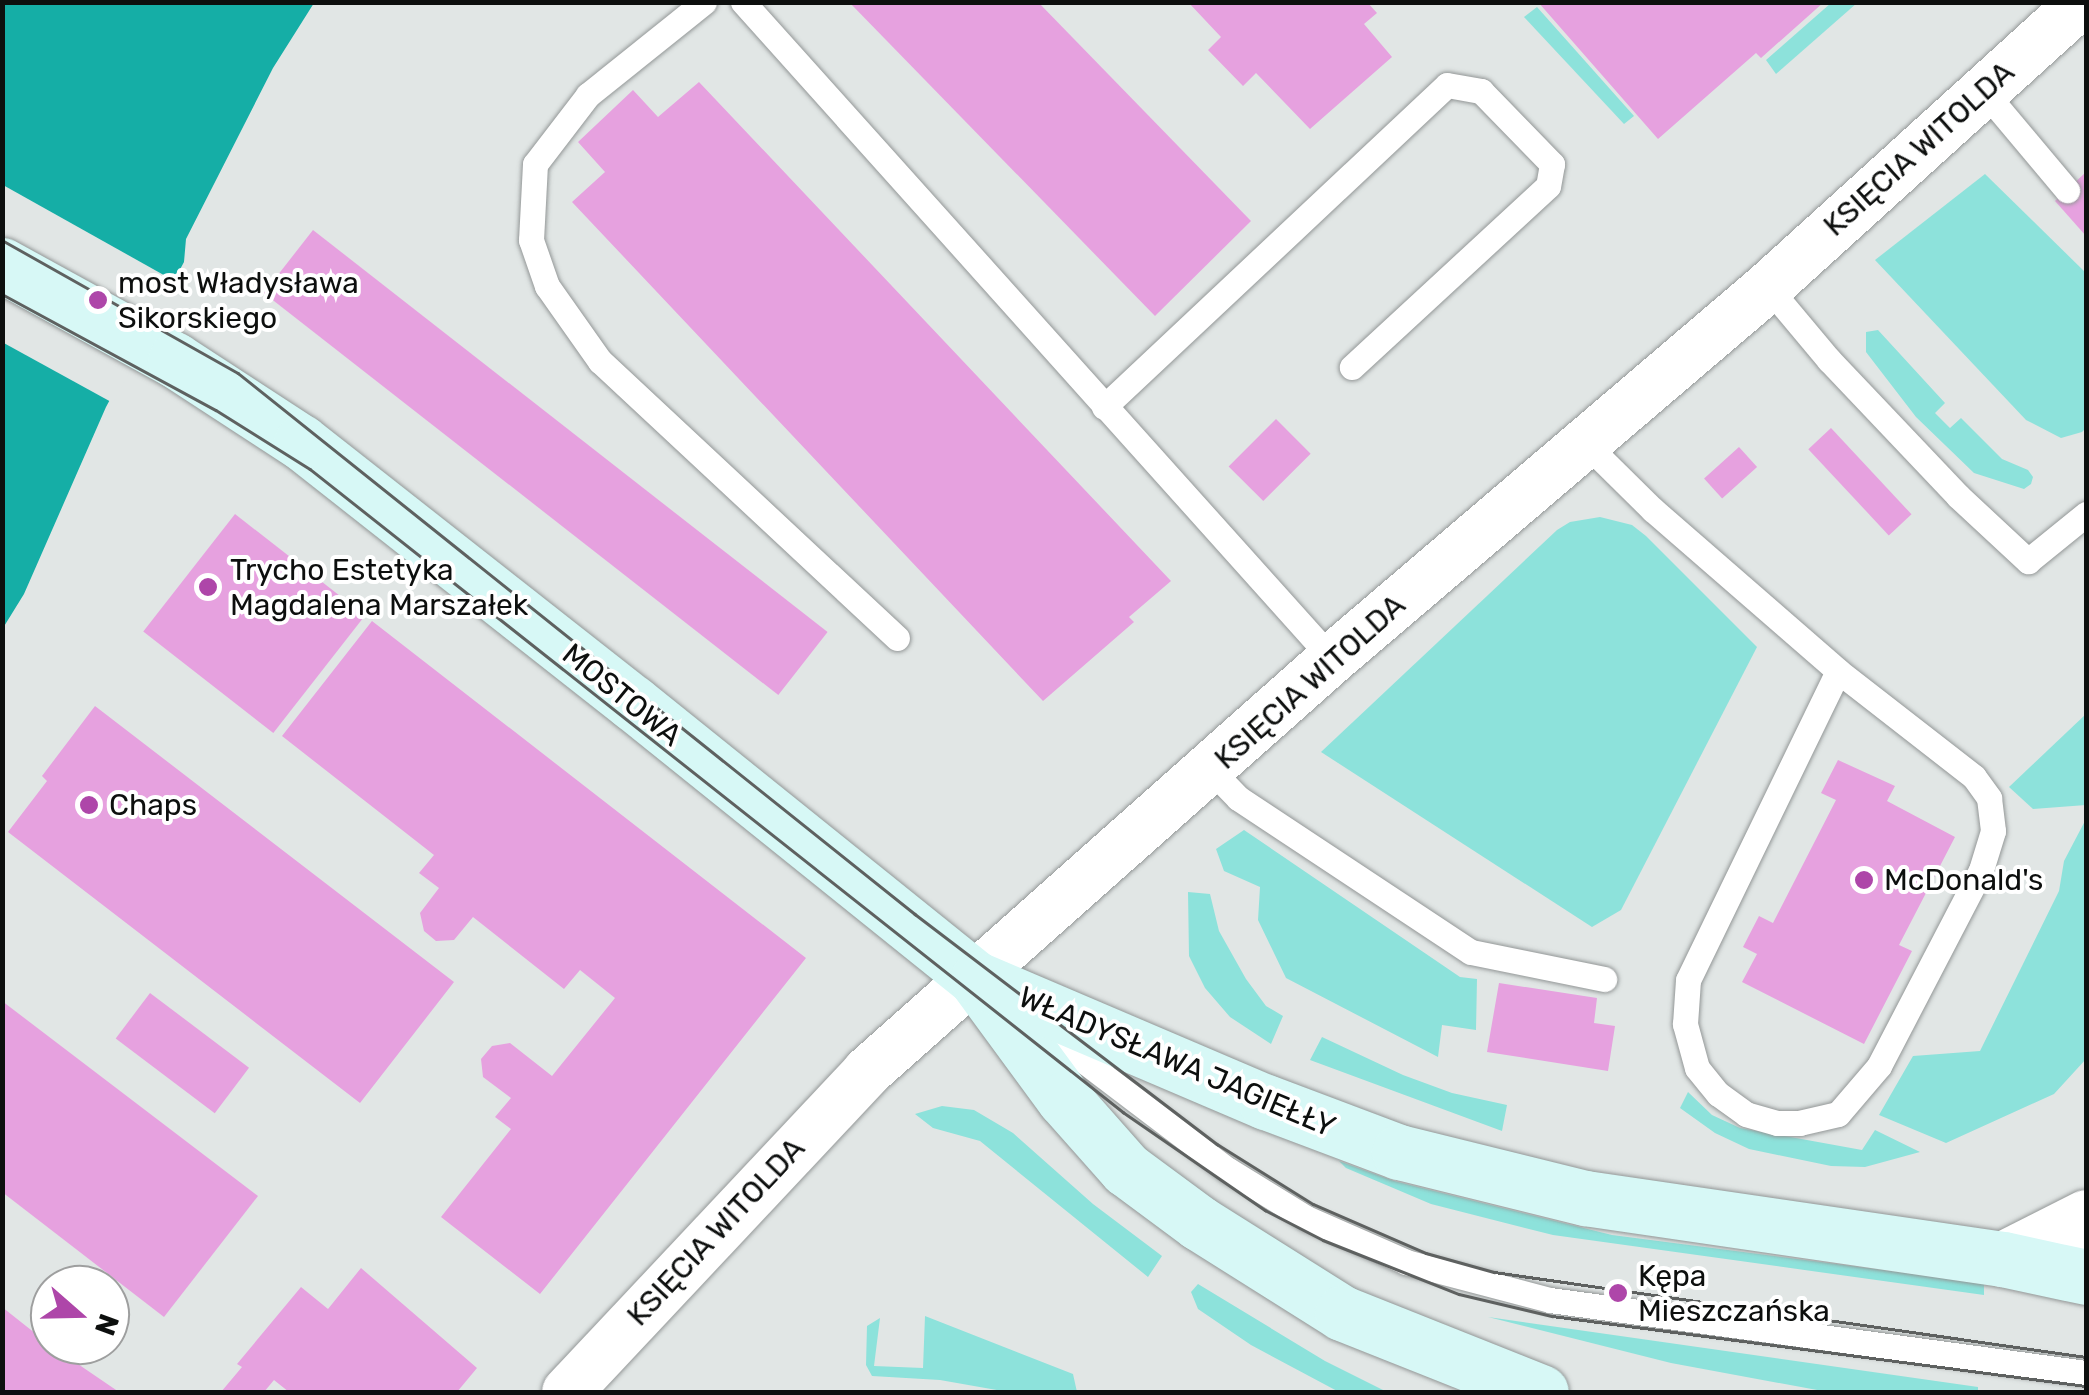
<!DOCTYPE html>
<meta charset="utf-8">
<style>
body{margin:0}
#map{position:relative;width:2089px;height:1395px;overflow:hidden;background:#e1e6e5;font-family:Rubik,sans-serif}
div>[style]{position:absolute}
.green>*{inset:0;background:#8de2db}
.water>*{inset:0;background:#15aea6}
.pier>*{inset:0;background:#e1e6e5}
.building>*{inset:0;background:#e6a1df;transform-origin:0 0}
.roads{filter:drop-shadow(0 0 2px #939797) drop-shadow(0 0 2px #939797)}
.service>*{height:25px;margin:-12.5px;padding:0 12.5px;transform-origin:12.5px;border-radius:12.5px;background:#fff}
.minor>*{height:50px;margin:-25px;padding:0 25px;transform-origin:25px;border-radius:25px;background:#fff}
.tertiary>*{height:55px;margin:-27.5px;padding:0 27.5px;transform-origin:27.5px;border-radius:27.5px;background:#fff}
.secondary>*{height:55px;margin:-27.5px;padding:0 27.5px;transform-origin:27.5px;border-radius:27.5px;background:#d7f8f6}
.tram>*{height:2.5px;margin:-1.25px;padding:0 1.25px;transform-origin:1.25px;border-radius:1.25px;background:#5e6160}
.dots>*{width:28px;height:28px;translate:-50% -50%;box-sizing:border-box;border:5px solid #fff;border-radius:50%}
span{translate:-50% -50%;white-space:nowrap;text-align:center;line-height:1.15;-webkit-text-stroke:8px #fff;paint-order:stroke}
.street-label{font-size:30px;color:#0d0f0e}
.poi-label{font-size:30px;color:#0d0f0e}
.left{translate:0 -50%;text-align:left}
.frame{position:absolute;inset:0;border:5px solid #0d0f0e;pointer-events:none}
.north{position:absolute;left:30px;top:1265px;width:100px;height:100px;box-sizing:border-box;background:#fff;border:2px solid #9e9f9f;border-radius:50%;rotate:110deg;font-size:28px;font-weight:700;line-height:40px;text-align:center;color:#0d0f0e}
.north::after{content:'';display:block;margin:auto;width:35px;height:45px;background:#ae46a9;clip-path:polygon(50% 0,100% 100%,50% 72%,0 100%)}
</style>
<div id="map">
<div class="green">
<div style="clip-path:polygon(1831px 3px,1857px 3px,1776px 74px,1766px 60px)"></div>
<div style="clip-path:polygon(1537px 7px,1634px 116px,1624px 124px,1524px 17px)"></div>
<div style="clip-path:polygon(1985px 174px,2086px 273px,2086px 428px,2082px 432px,2061px 438px,2026px 420px,1875px 260px)"></div>
<div style="clip-path:polygon(1878px 330px,1945px 403px,1935px 413px,1950px 428px,1961px 418px,2002px 459px,2028px 470px,2033px 477px,2031px 484px,2024px 489px,1974px 473px,1916px 417px,1866px 352px,1866px 332px)"></div>
<div style="clip-path:polygon(1600px 517px,1632px 525px,1646px 536px,1757px 647px,1621px 910px,1592px 927px,1321px 752px,1557px 530px,1570px 522px)"></div>
<div style="clip-path:polygon(2086px 714px,2086px 805px,2033px 809px,2009px 787px)"></div>
<div style="clip-path:polygon(2086px 819px,2086px 1059px,2054px 1094px,1946px 1143px,1879px 1115px,1913px 1056px,1980px 1051px,2059px 891px,2064px 861px)"></div>
<div style="clip-path:polygon(1244px 830px,1460px 977px,1477px 979px,1476px 1030px,1442px 1025px,1438px 1057px,1286px 978px,1258px 920px,1260px 887px,1224px 871px,1216px 849px)"></div>
<div style="clip-path:polygon(1188px 892px,1210px 894px,1219px 931px,1246px 979px,1266px 1006px,1283px 1016px,1271px 1044px,1230px 1017px,1205px 988px,1189px 956px)"></div>
<div style="clip-path:polygon(1322px 1037px,1403px 1075px,1452px 1093px,1507px 1105px,1502px 1131px,1310px 1060px)"></div>
<div style="clip-path:polygon(1688px 1092px,1712px 1115px,1740px 1128px,1862px 1150px,1875px 1130px,1920px 1152px,1865px 1167px,1831px 1166px,1749px 1149px,1715px 1133px,1680px 1108px)"></div>
<div style="clip-path:polygon(942px 1106px,974px 1110px,1013px 1133px,1093px 1204px,1162px 1256px,1148px 1277px,980px 1141px,933px 1128px,915px 1114px)"></div>
<div style="clip-path:polygon(1339px 1161px,1394px 1181px,1612px 1235px,1984px 1283px,1984px 1295px,1553px 1235px,1431px 1204px,1346px 1168px)"></div>
<div style="clip-path:polygon(1198px 1284px,1325px 1361px,1387px 1392px,1339px 1392px,1251px 1345px,1198px 1309px,1191px 1292px)"></div>
<div style="clip-path:polygon(925px 1316px,1073px 1374px,1077px 1392px,1008px 1392px,940px 1380px,872px 1376px,866px 1365px,867px 1326px,880px 1318px,874px 1366px,923px 1368px)"></div>
<div style="clip-path:polygon(1488px 1317px,1978px 1387px,1978px 1392px,1828px 1392px,1671px 1363px)"></div>
</div>
<div class="water">
<div style="clip-path:polygon(3px 3px,314px 3px,273px 68px,186px 239px,184px 262px,106px 407px,24px 594px,3px 628px)"></div>
</div>
<div class="pier">
<div style="clip-path:polygon(3px 185px,178px 283px,113px 403px,2px 342px)"></div>
</div>
<div class="building">
<div style="clip-path:polygon(849px 2px,1038px 2px,1251px 221px,1155px 316px)"></div>
<div style="clip-path:polygon(1188px 2px,1367px 2px,1377px 13px,1364px 24px,1392px 57px,1310px 129px,1256px 73px,1243px 86px,1208px 50px,1221px 37px)"></div>
<div style="clip-path:polygon(1538px 2px,1824px 2px,1761px 58px,1756px 53px,1658px 139px)"></div>
<div style="clip-path:polygon(699px 82px,1171px 581px,1129px 617px,1134px 622px,1043px 701px,572px 202px,605px 172px,578px 142px,633px 90px,658px 117px)"></div>
<div style="clip-path:polygon(2086px 172px,2086px 236px,2055px 201px)"></div>
<div style="left:313px;top:230px;width:653px;height:80px;rotate:38deg"></div>
<div style="left:1276px;top:419px;width:49px;height:67px;rotate:45deg"></div>
<div style="left:1831px;top:428px;width:118px;height:31px;rotate:47deg"></div>
<div style="left:1739px;top:447px;width:27px;height:47px;rotate:48deg"></div>
<div style="left:235px;top:514px;width:165px;height:149px;rotate:38deg"></div>
<div style="clip-path:polygon(372px 621px,806px 958px,540px 1294px,441px 1217px,511px 1129px,495px 1117px,511px 1098px,483px 1077px,481px 1059px,492px 1046px,510px 1043px,552px 1076px,615px 998px,580px 970px,564px 989px,473px 917px,454px 940px,436px 941px,424px 931px,420px 913px,439px 888px,419px 873px,434px 855px,282px 736px)"></div>
<div style="clip-path:polygon(95px 706px,454px 982px,360px 1103px,8px 832px,47px 781px,42px 776px)"></div>
<div style="clip-path:polygon(1838px 760px,1895px 786px,1887px 801px,1955px 837px,1899px 945px,1912px 951px,1864px 1044px,1742px 982px,1757px 954px,1743px 947px,1759px 916px,1773px 923px,1836px 800px,1821px 793px)"></div>
<div style="clip-path:polygon(1499px 983px,1597px 998px,1594px 1023px,1615px 1026px,1608px 1071px,1487px 1052px)"></div>
<div style="left:150px;top:993px;width:124px;height:57px;rotate:37deg"></div>
<div style="clip-path:polygon(2px 1001px,258px 1196px,164px 1317px,2px 1192px)"></div>
<div style="clip-path:polygon(361px 1268px,477px 1368px,457px 1392px,289px 1392px,274px 1380px,264px 1392px,221px 1392px,242px 1367px,237px 1364px,301px 1287px,328px 1309px)"></div>
<div style="clip-path:polygon(2px 1307px,50px 1345px,119px 1392px,2px 1392px)"></div>
</div>
<div class="roads">
<div class="service">
<div style="left:704px;top:2px;width:149px;rotate:141.3deg"></div>
<div style="left:588px;top:95px;width:87px;rotate:127.5deg"></div>
<div style="left:535px;top:164px;width:76px;rotate:93deg"></div>
<div style="left:531px;top:240px;width:49px;rotate:70.8deg"></div>
<div style="left:547px;top:286px;width:92px;rotate:54.8deg"></div>
<div style="left:600px;top:361px;width:406px;rotate:43deg"></div>
<div style="left:743px;top:2px;width:882px;rotate:48.12deg"></div>
<div style="left:1983px;top:90px;width:131px;rotate:50deg"></div>
<div style="left:1768px;top:287px;width:95px;rotate:50.1deg"></div>
<div style="left:1829px;top:360px;width:187px;rotate:46.5deg"></div>
<div style="left:1958px;top:496px;width:96px;rotate:42.9deg"></div>
<div style="left:2028px;top:561px;width:75px;rotate:-39deg"></div>
<div style="left:1104px;top:407px;width:470px;rotate:-43.2deg"></div>
<div style="left:1447px;top:85px;width:35px;rotate:10deg"></div>
<div style="left:1481px;top:91px;width:102px;rotate:45.8deg"></div>
<div style="left:1552px;top:164px;width:22px;rotate:100deg"></div>
<div style="left:1548px;top:186px;width:267px;rotate:137.3deg"></div>
<div style="left:1584px;top:442px;width:97px;rotate:44.6deg"></div>
<div style="left:1653px;top:510px;width:245px;rotate:41deg"></div>
<div style="left:1838px;top:671px;width:172px;rotate:37.9deg"></div>
<div style="left:1974px;top:777px;width:26px;rotate:54deg"></div>
<div style="left:1989px;top:798px;width:33px;rotate:83deg"></div>
<div style="left:1993px;top:831px;width:41px;rotate:107.1deg"></div>
<div style="left:1981px;top:870px;width:221px;rotate:117.5deg"></div>
<div style="left:1879px;top:1066px;width:63px;rotate:130.5deg"></div>
<div style="left:1838px;top:1114px;width:39px;rotate:167deg"></div>
<div style="left:1800px;top:1123px;width:23px;rotate:180deg"></div>
<div style="left:1777px;top:1123px;width:32px;rotate:-164deg"></div>
<div style="left:1746px;top:1114px;width:34px;rotate:-144deg"></div>
<div style="left:1718px;top:1094px;width:33px;rotate:-129deg"></div>
<div style="left:1697px;top:1068px;width:46px;rotate:-105.3deg"></div>
<div style="left:1685px;top:1024px;width:44px;rotate:-86.1deg"></div>
<div style="left:1688px;top:980px;width:343px;rotate:-64.1deg"></div>
<div style="left:1211px;top:770px;width:39px;rotate:46deg"></div>
<div style="left:1238px;top:798px;width:279px;rotate:33.5deg"></div>
<div style="left:1471px;top:952px;width:136px;rotate:11.5deg"></div>
<div style="left:1038px;top:1026px;width:238px;rotate:37.2deg"></div>
<div style="left:1228px;top:1170px;width:92px;rotate:31.6deg"></div>
<div style="left:1306px;top:1218px;width:109px;rotate:23.7deg"></div>
<div style="left:1406px;top:1262px;width:149px;rotate:14.8deg"></div>
<div style="left:1550px;top:1300px;width:541px;rotate:7.76deg"></div>
</div>
<div class="minor">
<div style="left:567px;top:1392px;width:439px;rotate:-46.8deg"></div>
<div style="left:867px;top:1072px;width:622px;rotate:-41.61deg"></div>
<div style="left:1332px;top:659px;width:573px;rotate:-40.47deg"></div>
<div style="left:1768px;top:287px;width:424px;rotate:-42.2deg"></div>
</div>
<div class="tertiary">
<div style="left:2003px;top:1259px;width:93px;rotate:-26.8deg"></div>
</div>
<div class="secondary">
<div style="left:2px;top:265px;width:197px;rotate:28.8deg"></div>
<div style="left:175px;top:360px;width:150px;rotate:33.1deg"></div>
<div style="left:301px;top:442px;width:422px;rotate:38.2deg"></div>
<div style="left:633px;top:703px;width:439px;rotate:38.8deg"></div>
<div style="left:975px;top:978px;width:150px;rotate:53.7deg"></div>
<div style="left:1064px;top:1099px;width:94px;rotate:48.5deg"></div>
<div style="left:1126px;top:1169px;width:91px;rotate:36.5deg"></div>
<div style="left:1199px;top:1223px;width:169px;rotate:32.2deg"></div>
<div style="left:1342px;top:1313px;width:214px;rotate:21.7deg"></div>
<div style="left:977px;top:979px;width:314px;rotate:23.1deg"></div>
<div style="left:1266px;top:1102px;width:142px;rotate:20.6deg"></div>
<div style="left:1399px;top:1152px;width:192px;rotate:13.9deg"></div>
<div style="left:1585px;top:1198px;width:422px;rotate:8.3deg"></div>
<div style="left:2003px;top:1259px;width:85px;rotate:12.2deg"></div>
</div>
</div>
<div class="tram">
<div style="left:2px;top:240px;width:271px;rotate:29.4deg"></div>
<div style="left:238px;top:373px;width:867px;rotate:38.63deg"></div>
<div style="left:915px;top:914px;width:380px;rotate:37.3deg"></div>
<div style="left:1217px;top:1144px;width:113px;rotate:32deg"></div>
<div style="left:1313px;top:1204px;width:123px;rotate:23.4deg"></div>
<div style="left:1426px;top:1253px;width:71px;rotate:15.6deg"></div>
<div style="left:1494px;top:1272px;width:598px;rotate:8.17deg"></div>
<div style="left:2px;top:294px;width:243px;rotate:28.5deg"></div>
<div style="left:216px;top:410px;width:111px;rotate:32.1deg"></div>
<div style="left:310px;top:469px;width:1037px;rotate:38.34deg"></div>
<div style="left:1123px;top:1112px;width:173px;rotate:34.6deg"></div>
<div style="left:1265px;top:1210px;width:65px;rotate:27.3deg"></div>
<div style="left:1323px;top:1240px;width:146px;rotate:21.7deg"></div>
<div style="left:1459px;top:1294px;width:96px;rotate:13.3deg"></div>
<div style="left:1552px;top:1316px;width:539px;rotate:7.47deg"></div>
</div>
<div class="dots">
<div style="left:98px;top:300px;background:#ae46a9"></div>
<div style="left:208px;top:587px;background:#ae46a9"></div>
<div style="left:89px;top:805px;background:#ae46a9"></div>
<div style="left:1864px;top:880px;background:#ae46a9"></div>
<div style="left:1618px;top:1293px;background:#ae46a9"></div>
</div>
<div class="street-label">
<span style="left:1919px;top:149px;rotate:-42deg">KSIĘCIA WITOLDA</span>
<span style="left:1310px;top:682px;rotate:-42deg">KSIĘCIA WITOLDA</span>
<span style="left:622px;top:695px;rotate:39deg">MOSTOWA</span>
<span style="left:1177px;top:1062px;rotate:23deg">WŁADYSŁAWA JAGIEŁŁY</span>
<span style="left:716px;top:1232px;rotate:-47deg">KSIĘCIA WITOLDA</span>
</div>
<div class="poi-label">
<span class="left" style="left:118px;top:300px">most Władysława<br>Sikorskiego</span>
<span class="left" style="left:230px;top:587px">Trycho Estetyka<br>Magdalena Marszałek</span>
<span class="left" style="left:109px;top:805px">Chaps</span>
<span class="left" style="left:1884px;top:880px">McDonald's</span>
<span class="left" style="left:1638px;top:1293px">Kępa<br>Mieszczańska</span>
</div>
<div class="frame"></div>
<div class="north">N</div>
</div>
